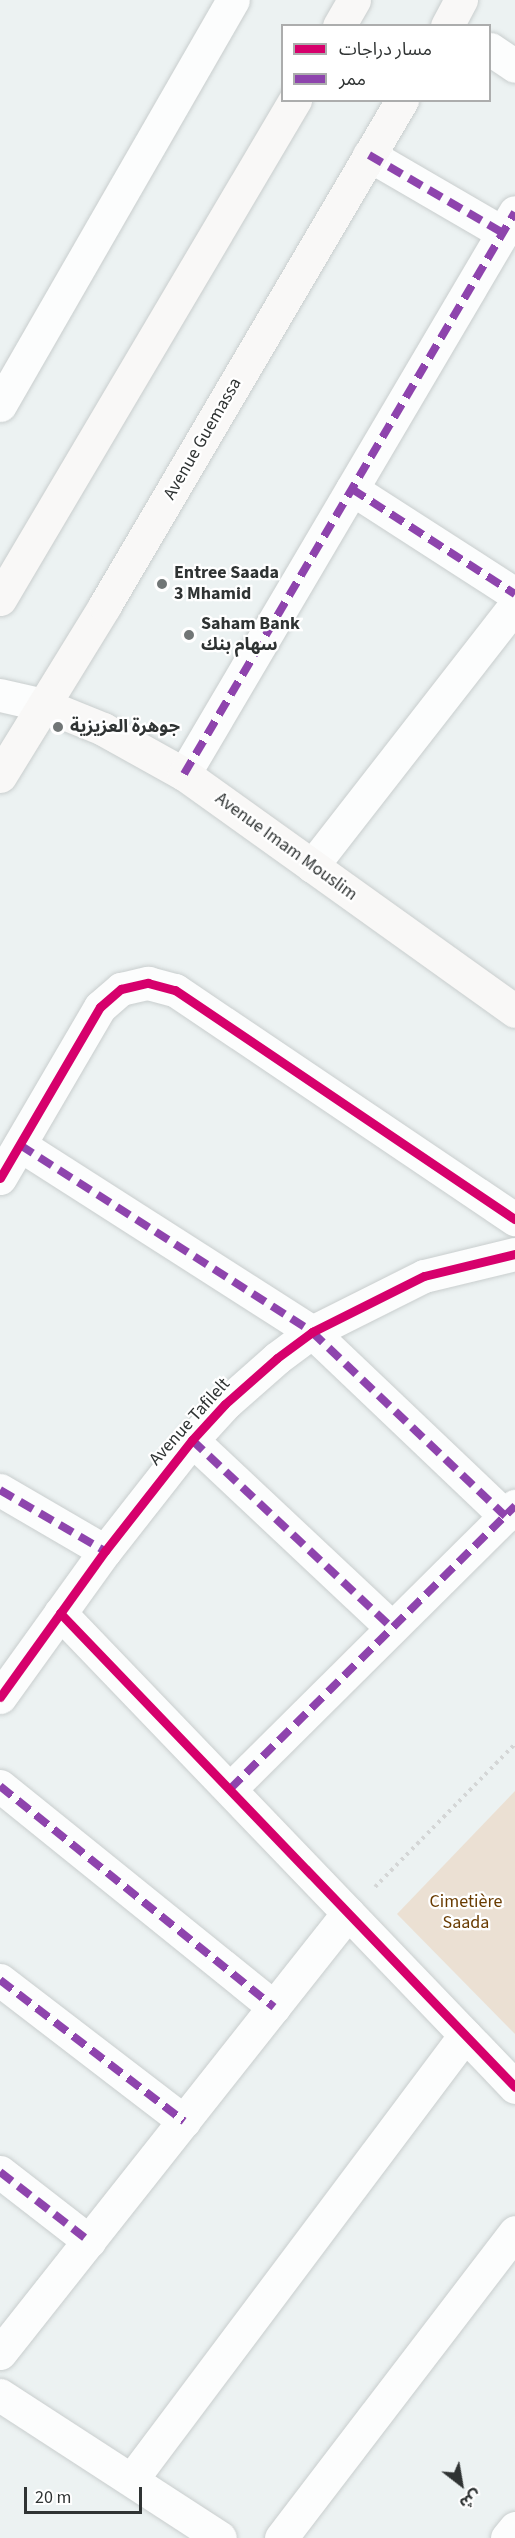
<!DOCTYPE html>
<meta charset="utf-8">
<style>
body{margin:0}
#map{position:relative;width:515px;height:2538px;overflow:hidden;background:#ecf2f2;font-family:"Source Sans 3","Noto Sans Arabic",sans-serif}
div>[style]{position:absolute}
.green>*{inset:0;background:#ebe0d3}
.path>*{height:4px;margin-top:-2px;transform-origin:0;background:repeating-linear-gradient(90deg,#d4d6d6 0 3px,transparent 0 7.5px)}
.roads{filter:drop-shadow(0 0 2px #c9cece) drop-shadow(0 0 2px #c9cece)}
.street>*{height:33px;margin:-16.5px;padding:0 16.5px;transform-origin:16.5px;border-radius:16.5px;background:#fcfdfd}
.secondary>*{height:33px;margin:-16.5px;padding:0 16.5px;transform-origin:16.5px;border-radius:16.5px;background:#f9f8f7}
.quiet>*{height:8px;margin-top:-4px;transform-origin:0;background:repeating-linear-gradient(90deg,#8e44ad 0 15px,transparent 0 23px)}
.cycleway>*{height:9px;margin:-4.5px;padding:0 4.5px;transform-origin:4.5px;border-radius:4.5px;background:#d6006c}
.dots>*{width:16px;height:16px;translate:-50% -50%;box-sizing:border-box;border:3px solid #fff;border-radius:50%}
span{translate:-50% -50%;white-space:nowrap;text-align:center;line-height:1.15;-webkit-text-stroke:4.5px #fff;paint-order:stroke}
.street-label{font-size:18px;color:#2f3333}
.poi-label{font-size:18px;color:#2f3333;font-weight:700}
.left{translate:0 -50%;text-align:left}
.park-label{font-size:18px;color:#693b00}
.legend{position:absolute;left:281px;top:24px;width:210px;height:78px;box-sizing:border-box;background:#fff;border:2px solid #acadad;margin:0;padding:8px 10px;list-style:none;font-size:18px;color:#2f3333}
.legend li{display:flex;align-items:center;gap:12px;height:30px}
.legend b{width:30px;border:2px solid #acadad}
.north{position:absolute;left:431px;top:2454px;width:60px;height:60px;-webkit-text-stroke:4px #fff;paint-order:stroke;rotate:149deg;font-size:16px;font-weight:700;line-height:24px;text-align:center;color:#2f3333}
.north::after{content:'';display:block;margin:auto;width:21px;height:27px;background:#2f3333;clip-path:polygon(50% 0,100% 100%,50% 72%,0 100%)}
.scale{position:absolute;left:24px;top:2487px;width:118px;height:27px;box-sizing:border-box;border:3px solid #2f3333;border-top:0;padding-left:8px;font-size:18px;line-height:21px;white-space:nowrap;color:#2f3333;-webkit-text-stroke:4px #fff;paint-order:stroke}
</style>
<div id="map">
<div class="green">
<div style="clip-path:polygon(515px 1791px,515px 2034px,397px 1914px)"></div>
</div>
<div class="path">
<div style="left:375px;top:1887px;width:200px;rotate:-45.6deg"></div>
</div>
<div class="roads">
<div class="street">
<div style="left:490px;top:49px;width:30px;rotate:34deg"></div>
<div style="left:369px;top:155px;width:155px;rotate:30.2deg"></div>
<div style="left:0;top:405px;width:467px;rotate:-60.1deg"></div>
<div style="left:352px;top:489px;width:194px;rotate:32.8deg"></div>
<div style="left:0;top:695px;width:45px;rotate:12.8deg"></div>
<div style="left:184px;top:774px;width:652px;rotate:-59.5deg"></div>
<div style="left:312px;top:866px;width:331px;rotate:-52.1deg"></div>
<div style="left:20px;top:1145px;width:347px;rotate:32.6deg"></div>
<div style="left:312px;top:1332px;width:267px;rotate:43.6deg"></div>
<div style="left:0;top:1178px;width:198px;rotate:-59.7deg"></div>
<div style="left:100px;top:1007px;width:28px;rotate:-41deg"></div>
<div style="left:121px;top:989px;width:28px;rotate:-13deg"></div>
<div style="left:148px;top:983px;width:28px;rotate:15deg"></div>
<div style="left:175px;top:990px;width:410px;rotate:34deg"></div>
<div style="left:192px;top:1440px;width:274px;rotate:43.2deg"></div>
<div style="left:0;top:1490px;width:121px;rotate:30.2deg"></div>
<div style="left:60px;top:1613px;width:657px;rotate:46.17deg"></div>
<div style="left:0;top:1697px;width:180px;rotate:-54.3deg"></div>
<div style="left:105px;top:1551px;width:141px;rotate:-51.9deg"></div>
<div style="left:192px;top:1440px;width:49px;rotate:-47.5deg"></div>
<div style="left:225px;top:1404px;width:69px;rotate:-41.5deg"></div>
<div style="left:277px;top:1358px;width:44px;rotate:-36.6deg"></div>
<div style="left:312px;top:1332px;width:125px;rotate:-26.6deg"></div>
<div style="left:424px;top:1276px;width:94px;rotate:-13.6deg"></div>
<div style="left:0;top:1786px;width:352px;rotate:38.9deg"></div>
<div style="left:230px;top:1789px;width:402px;rotate:-44.8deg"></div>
<div style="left:0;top:1980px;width:232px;rotate:37.5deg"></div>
<div style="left:0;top:2172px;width:113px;rotate:37.8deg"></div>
<div style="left:0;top:2353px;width:561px;rotate:-51.66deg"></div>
<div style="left:0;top:2395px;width:262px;rotate:33deg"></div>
<div style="left:132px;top:2479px;width:555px;rotate:-53.13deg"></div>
<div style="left:281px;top:2538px;width:385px;rotate:-52.6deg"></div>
<div style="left:507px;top:2538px;width:13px;rotate:-51deg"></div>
</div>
<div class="secondary">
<div style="left:339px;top:26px;width:30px;rotate:-60deg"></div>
<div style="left:447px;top:26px;width:30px;rotate:-62deg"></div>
<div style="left:0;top:599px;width:580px;rotate:-59.41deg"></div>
<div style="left:44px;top:705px;width:64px;rotate:22.1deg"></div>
<div style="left:103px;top:729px;width:93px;rotate:29.1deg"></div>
<div style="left:184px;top:774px;width:407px;rotate:35.6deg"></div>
<div style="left:0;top:776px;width:201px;rotate:-58.4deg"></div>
<div style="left:105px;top:605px;width:586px;rotate:-59.54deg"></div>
</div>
</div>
<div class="quiet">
<div style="left:369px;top:155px;width:155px;rotate:30.2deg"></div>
<div style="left:352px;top:489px;width:194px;rotate:32.8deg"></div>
<div style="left:184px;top:774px;width:652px;rotate:-59.5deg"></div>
<div style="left:20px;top:1145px;width:347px;rotate:32.6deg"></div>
<div style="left:312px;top:1332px;width:267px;rotate:43.6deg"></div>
<div style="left:192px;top:1440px;width:274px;rotate:43.2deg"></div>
<div style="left:0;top:1490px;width:121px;rotate:30.2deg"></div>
<div style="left:0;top:1786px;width:352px;rotate:38.9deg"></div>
<div style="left:230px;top:1789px;width:402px;rotate:-44.8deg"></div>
<div style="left:0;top:1980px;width:232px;rotate:37.5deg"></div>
<div style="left:0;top:2172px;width:113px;rotate:37.8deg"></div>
</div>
<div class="cycleway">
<div style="left:0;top:1178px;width:198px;rotate:-59.7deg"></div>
<div style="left:100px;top:1007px;width:28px;rotate:-41deg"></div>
<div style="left:121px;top:989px;width:28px;rotate:-13deg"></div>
<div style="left:148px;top:983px;width:28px;rotate:15deg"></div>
<div style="left:175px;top:990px;width:410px;rotate:34deg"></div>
<div style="left:60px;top:1613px;width:657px;rotate:46.17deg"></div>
<div style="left:0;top:1697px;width:180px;rotate:-54.3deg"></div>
<div style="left:105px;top:1551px;width:141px;rotate:-51.9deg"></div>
<div style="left:192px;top:1440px;width:49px;rotate:-47.5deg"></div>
<div style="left:225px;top:1404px;width:69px;rotate:-41.5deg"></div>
<div style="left:277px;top:1358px;width:44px;rotate:-36.6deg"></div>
<div style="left:312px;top:1332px;width:125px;rotate:-26.6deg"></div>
<div style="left:424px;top:1276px;width:94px;rotate:-13.6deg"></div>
</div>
<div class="dots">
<div style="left:162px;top:584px;background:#717676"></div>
<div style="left:189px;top:635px;background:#717676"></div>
<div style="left:58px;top:727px;background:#717676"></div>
</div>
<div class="street-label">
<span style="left:203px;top:439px;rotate:-60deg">Avenue Guemassa</span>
<span style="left:286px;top:847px;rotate:36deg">Avenue Imam Mouslim</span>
<span style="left:190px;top:1422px;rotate:-48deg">Avenue Tafilelt</span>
</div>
<div class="poi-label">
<span class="left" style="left:174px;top:584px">Entree Saada<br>3 Mhamid</span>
<span class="left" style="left:201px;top:635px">Saham Bank<br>سهام بنك</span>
<span class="left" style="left:70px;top:727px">جوهرة العزيزية</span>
</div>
<div class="park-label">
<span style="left:466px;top:1913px">Cimetière<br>Saada</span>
</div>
<ul class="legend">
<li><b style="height:8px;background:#d6006c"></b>مسار دراجات</li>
<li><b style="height:8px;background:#8e44ad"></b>ممر</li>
</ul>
<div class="north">ش</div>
<div class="scale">20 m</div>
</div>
